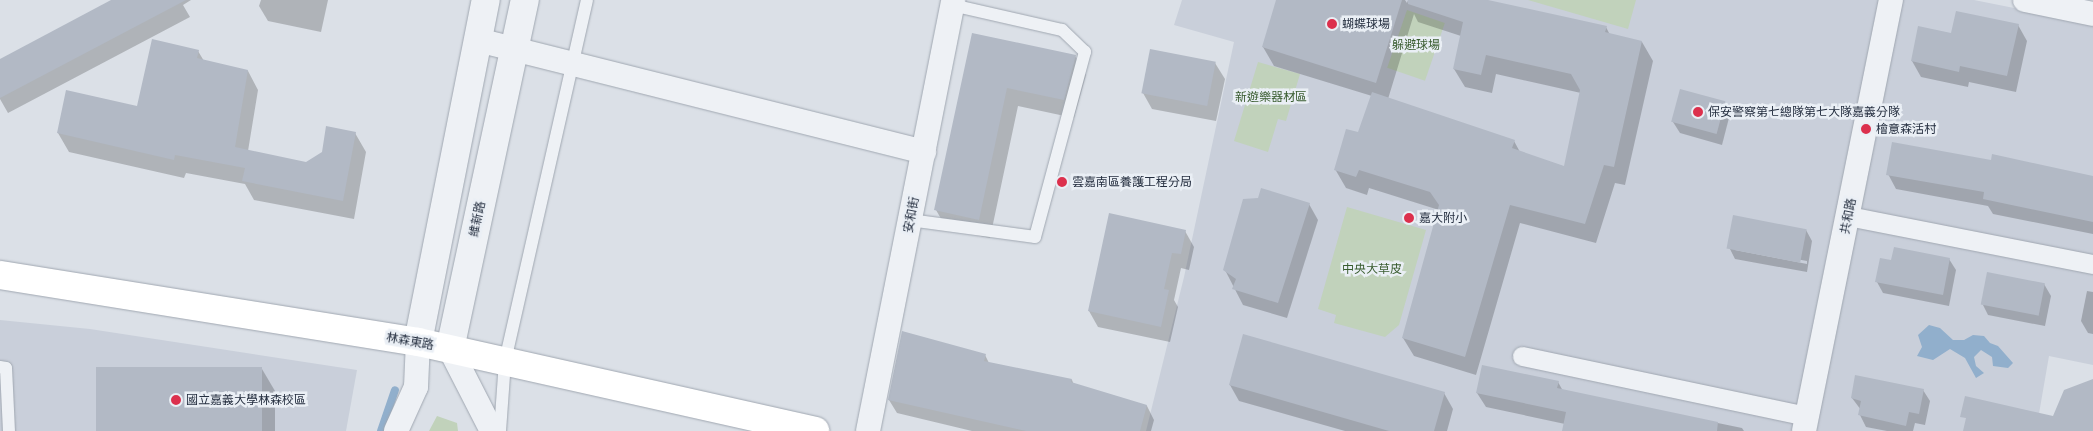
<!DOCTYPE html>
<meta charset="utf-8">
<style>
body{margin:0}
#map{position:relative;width:2093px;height:431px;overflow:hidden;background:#dbe0e7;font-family:Lato,"Noto Sans TC",sans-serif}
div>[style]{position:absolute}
.built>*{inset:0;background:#c9cfda}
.green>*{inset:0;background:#c1d2bb;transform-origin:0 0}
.water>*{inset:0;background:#91afcc}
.shadow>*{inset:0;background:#0003}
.stream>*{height:8px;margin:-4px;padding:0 4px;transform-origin:4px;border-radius:4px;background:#91afcc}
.building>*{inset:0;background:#b2b9c5;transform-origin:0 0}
.roads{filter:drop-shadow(0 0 1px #a0a7b1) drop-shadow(0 0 1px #a0a7b1)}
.service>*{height:12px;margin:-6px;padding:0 6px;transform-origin:6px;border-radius:6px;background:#eef1f5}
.pedestrian>*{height:19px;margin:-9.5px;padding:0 9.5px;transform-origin:9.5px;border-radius:9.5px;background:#eef1f5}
.minor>*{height:24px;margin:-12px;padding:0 12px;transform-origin:12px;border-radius:12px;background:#eef1f5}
.tertiary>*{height:28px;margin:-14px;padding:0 14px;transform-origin:14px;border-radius:14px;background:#eef1f5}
.secondary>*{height:28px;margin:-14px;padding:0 14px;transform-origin:14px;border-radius:14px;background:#fff}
.dots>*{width:14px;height:14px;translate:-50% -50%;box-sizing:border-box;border:2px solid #eaeff5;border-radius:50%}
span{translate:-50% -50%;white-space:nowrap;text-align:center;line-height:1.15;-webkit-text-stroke:5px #eaeff5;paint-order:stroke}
.poi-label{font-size:12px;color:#242e3f}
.left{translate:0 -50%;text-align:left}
.park-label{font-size:12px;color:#395c2f}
.street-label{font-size:12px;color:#242e3f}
</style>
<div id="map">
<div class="built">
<div style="clip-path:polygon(1182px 0,1974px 0,2093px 24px,2093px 365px,2049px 356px,2036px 431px,1146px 431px,1184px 277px,1234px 42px,1174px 25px)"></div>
<div style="clip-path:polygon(0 320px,90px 329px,357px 370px,346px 431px,0 431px)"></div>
</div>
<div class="green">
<div style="clip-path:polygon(1528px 0,1636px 0,1628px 29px)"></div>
<div style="left:1407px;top:10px;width:40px;height:61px;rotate:19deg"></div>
<div style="clip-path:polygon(1258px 62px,1300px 74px,1286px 121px,1278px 119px,1268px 152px,1234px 141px)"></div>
<div style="clip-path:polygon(1347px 207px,1426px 230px,1399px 325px,1385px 337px,1334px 323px,1336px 315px,1318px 309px)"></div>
<div style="clip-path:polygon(437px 416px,457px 423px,458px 431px,429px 431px)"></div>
</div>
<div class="water">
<div style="clip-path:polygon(1929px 325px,1940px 328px,1953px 340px,1964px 340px,1973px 335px,1984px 336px,1990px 343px,1998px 346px,2013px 363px,2008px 368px,1993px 366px,1992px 357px,1981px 350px,1974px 357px,1976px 366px,1984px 373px,1976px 378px,1965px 358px,1950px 349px,1933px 360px,1917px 356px,1922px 347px,1918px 335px)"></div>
</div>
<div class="shadow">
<div style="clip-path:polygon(114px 0,191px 0,183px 5px,190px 17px,8px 113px,0 99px,0 60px)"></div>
<div style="clip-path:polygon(261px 0,328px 0,321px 32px,268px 21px,259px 6px)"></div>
<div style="clip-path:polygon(evenodd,1277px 0,1405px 0,1407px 3px,1408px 0,1482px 0,1606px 27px,1610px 35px,1642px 42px,1653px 61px,1625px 185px,1615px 183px,1596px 243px,1520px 223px,1476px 375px,1414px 356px,1403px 338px,1439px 210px,1369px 188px,1367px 195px,1346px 188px,1335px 169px,1359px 134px,1372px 96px,1274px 66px,1263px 47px,1277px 0,1414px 14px,1418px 22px,1461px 36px,1454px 69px,1465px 87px,1492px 93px,1496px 74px,1581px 93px,1565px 167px,1520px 152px,1514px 141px,1388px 99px,1414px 14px)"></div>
<div style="clip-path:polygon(2018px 25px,2027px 41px,2016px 92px,1969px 82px,1968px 87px,1921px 77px,1912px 61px)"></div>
<div style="clip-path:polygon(973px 35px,1075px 56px,1086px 75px,1074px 118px,1018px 106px,990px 238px,947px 229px,936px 210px)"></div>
<div style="clip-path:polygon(198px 51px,204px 61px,248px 71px,258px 90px,248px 151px,306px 164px,355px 133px,366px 152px,354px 219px,254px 200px,245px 184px,186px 173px,184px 178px,69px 152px,58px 133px,138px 107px)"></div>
<div style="clip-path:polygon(1215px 63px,1225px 79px,1216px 121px,1152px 109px,1143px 93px)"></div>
<div style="clip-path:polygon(1724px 102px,1730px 114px,1722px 145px,1680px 133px,1673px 122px)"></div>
<div style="clip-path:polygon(1888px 174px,2093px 177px,2093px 234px,1993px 214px,1988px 206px,1896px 189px)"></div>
<div style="clip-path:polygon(1309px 204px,1318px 220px,1287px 318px,1243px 305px,1225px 270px)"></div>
<div style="clip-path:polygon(evenodd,1806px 230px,1812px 241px,1807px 272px,1735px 259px,1729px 247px,1806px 230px,1735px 248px,1807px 261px,1807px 264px,1735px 250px,1735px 248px)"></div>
<div style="clip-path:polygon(1185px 231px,1194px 247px,1189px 270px,1181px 268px,1174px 300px,1178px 307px,1170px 342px,1098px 327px,1089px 311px)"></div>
<div style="clip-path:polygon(1949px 259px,1956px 270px,1949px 306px,1883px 293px,1877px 282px,1892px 262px)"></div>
<div style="clip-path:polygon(2044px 284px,2051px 296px,2045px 326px,1988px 315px,1982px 303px)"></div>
<div style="clip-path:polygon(2087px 291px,2093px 292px,2093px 334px,2088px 333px,2081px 321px)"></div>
<div style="clip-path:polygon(985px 355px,989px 363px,1072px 380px,1074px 385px,1147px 406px,1154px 420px,1151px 431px,972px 431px,897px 413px,889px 400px)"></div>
<div style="clip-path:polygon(262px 369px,275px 391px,275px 431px,97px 431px)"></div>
<div style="clip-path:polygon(1558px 382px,1563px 391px,1742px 428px,1744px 431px,1564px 431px,1565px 424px,1486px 407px,1477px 393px)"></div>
<div style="clip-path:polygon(1230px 385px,1444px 393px,1453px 409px,1447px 431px,1345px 431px,1239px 401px)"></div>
<div style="clip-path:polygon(1923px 390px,1930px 401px,1925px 425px,1915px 423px,1913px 431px,1887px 431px,1866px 427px,1860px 415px,1861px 410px,1852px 398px)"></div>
</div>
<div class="stream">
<div style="left:381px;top:431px;width:43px;rotate:-71.1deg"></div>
</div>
<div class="building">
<div style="clip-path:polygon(111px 0,186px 0,0 98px,0 59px)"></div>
<div style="clip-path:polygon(1276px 0,1402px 0,1376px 83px,1262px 47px)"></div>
<div style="clip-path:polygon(1408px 0,1488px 0,1607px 26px,1605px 32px,1642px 41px,1614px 167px,1604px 165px,1585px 224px,1510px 205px,1465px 357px,1402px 338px,1439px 205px,1430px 192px,1359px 170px,1356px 177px,1334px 170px,1346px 129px,1358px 132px,1372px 92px,1515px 140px,1512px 148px,1564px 166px,1580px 90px,1571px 74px,1486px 55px,1481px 75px,1453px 69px,1463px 22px,1408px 4px)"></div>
<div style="clip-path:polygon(1956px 11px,2019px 24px,2007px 76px,1960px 66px,1959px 72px,1911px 61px,1918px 26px,1951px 33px)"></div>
<div style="clip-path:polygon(972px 33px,1076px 55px,1064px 100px,1007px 88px,979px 220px,934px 210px)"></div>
<div style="clip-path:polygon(152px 39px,199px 50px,197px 58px,248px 70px,235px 147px,306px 162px,322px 152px,326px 126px,356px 132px,343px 201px,242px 181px,245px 168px,175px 155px,174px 160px,57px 133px,66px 90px,137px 106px)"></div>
<div style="left:1150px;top:49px;width:67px;height:45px;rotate:11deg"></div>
<div style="left:1680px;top:89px;width:47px;height:34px;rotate:15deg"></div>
<div style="clip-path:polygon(1892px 142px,1991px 160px,1992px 154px,2093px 176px,2093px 222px,1983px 199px,1984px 192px,1886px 175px)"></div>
<div style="clip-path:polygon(1261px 188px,1310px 203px,1278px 303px,1232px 289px,1236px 279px,1223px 270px,1243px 199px,1258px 198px)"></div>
<div style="clip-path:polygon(1109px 213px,1186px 230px,1181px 254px,1172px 253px,1164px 289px,1169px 290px,1161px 327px,1088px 311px)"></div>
<div style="left:1733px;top:215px;width:75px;height:34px;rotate:11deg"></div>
<div style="clip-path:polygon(1894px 247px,1950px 258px,1943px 295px,1875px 282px,1880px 258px,1891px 260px)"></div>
<div style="left:1987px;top:272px;width:59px;height:33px;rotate:11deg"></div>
<div style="clip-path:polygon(902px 331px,986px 354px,984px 361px,1072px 379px,1071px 382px,1147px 405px,1140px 431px,1026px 431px,888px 400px)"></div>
<div style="clip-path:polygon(1243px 334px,1445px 392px,1434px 431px,1389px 431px,1229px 385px)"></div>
<div style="clip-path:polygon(1482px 365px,1559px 381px,1557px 388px,1718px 422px,1717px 431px,1562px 431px,1566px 412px,1476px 393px)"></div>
<div style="left:96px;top:367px;width:166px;height:64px"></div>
<div style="clip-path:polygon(1855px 375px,1924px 389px,1919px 414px,1909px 412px,1906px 426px,1858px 415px,1861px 401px,1851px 398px)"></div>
<div style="clip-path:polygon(2093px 379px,2093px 431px,1963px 431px,1966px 418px,1960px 417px,1965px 396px,2053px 416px,2064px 390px)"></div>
</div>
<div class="roads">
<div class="service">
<div style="left:910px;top:220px;width:126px;rotate:7.7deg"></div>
<div style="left:1035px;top:237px;width:192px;rotate:-74.9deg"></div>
<div style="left:1085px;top:52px;width:32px;rotate:-136deg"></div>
<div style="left:1062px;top:30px;width:113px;rotate:-167.2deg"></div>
<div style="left:0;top:367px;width:6px;rotate:9deg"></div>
<div style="left:6px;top:368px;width:63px;rotate:87.3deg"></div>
<div style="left:500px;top:431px;width:70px;rotate:-85.9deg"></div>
<div style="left:505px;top:361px;width:370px;rotate:-77.2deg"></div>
</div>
<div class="pedestrian">
<div style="left:1848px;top:216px;width:250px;rotate:11.1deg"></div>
<div style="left:1522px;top:356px;width:291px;rotate:11.9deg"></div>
</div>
<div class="minor">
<div style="left:2025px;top:0;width:69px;rotate:11.6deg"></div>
<div style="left:478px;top:40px;width:460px;rotate:14.1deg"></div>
<div style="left:450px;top:349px;width:92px;rotate:62.9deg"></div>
<div style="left:396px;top:431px;width:48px;rotate:-65.6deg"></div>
<div style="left:416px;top:387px;width:45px;rotate:-87.5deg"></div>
<div style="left:868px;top:431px;width:439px;rotate:-78.8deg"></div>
<div style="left:1804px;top:431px;width:440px;rotate:-78.6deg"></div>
</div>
<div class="tertiary">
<div style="left:418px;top:342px;width:349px;rotate:-78.8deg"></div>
<div style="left:450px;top:349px;width:357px;rotate:-77.9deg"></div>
</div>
<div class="secondary">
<div style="left:0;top:275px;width:423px;rotate:9.1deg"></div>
<div style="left:418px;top:342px;width:407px;rotate:12.6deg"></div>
</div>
</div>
<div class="dots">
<div style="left:1332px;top:24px;background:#dc304d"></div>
<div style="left:1698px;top:112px;background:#dc304d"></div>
<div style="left:1866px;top:129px;background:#dc304d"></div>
<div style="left:1062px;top:182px;background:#dc304d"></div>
<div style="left:1409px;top:218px;background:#dc304d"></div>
<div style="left:176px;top:400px;background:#dc304d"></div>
</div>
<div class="poi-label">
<span class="left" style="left:1342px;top:24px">蝴蝶球場</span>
<span class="left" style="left:1708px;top:112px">保安警察第七總隊第七大隊嘉義分隊</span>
<span class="left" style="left:1876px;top:129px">檜意森活村</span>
<span class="left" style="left:1072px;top:182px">雲嘉南區養護工程分局</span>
<span class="left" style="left:1419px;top:218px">嘉大附小</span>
<span class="left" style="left:186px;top:400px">國立嘉義大學林森校區</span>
</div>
<div class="park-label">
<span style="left:1416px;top:45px">躲避球場</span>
<span style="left:1271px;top:97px">新遊樂器材區</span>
<span style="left:1372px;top:269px">中央大草皮</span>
</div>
<div class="street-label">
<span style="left:911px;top:215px;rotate:-79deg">安和街</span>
<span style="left:1848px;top:216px;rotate:-79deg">共和路</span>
<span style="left:477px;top:219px;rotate:-78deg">維新路</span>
<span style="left:410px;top:341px;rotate:10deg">林森東路</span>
</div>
</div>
